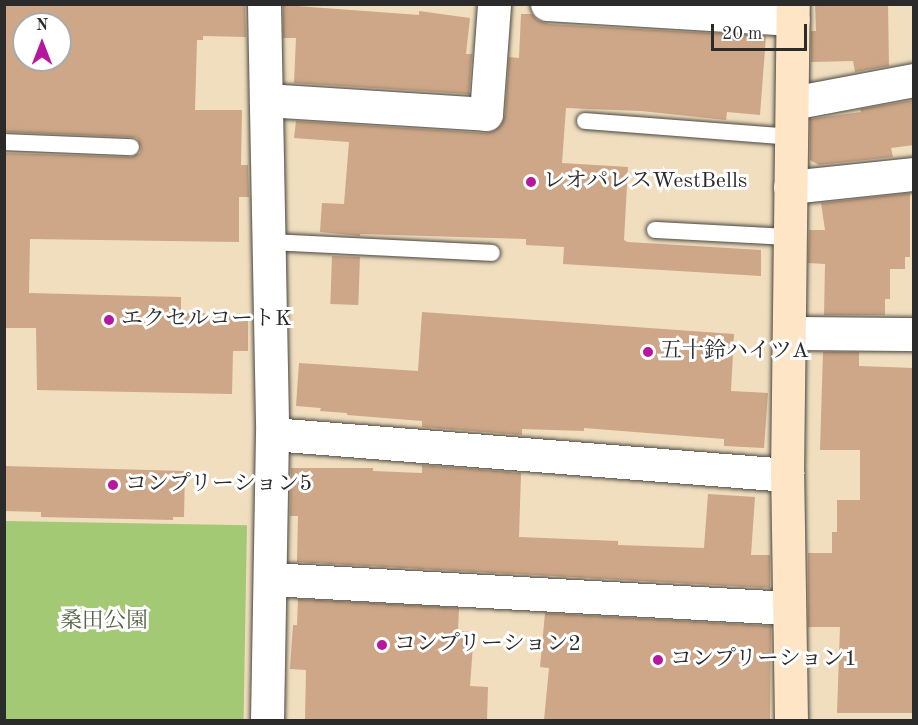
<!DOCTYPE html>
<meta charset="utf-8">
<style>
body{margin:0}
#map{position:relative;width:918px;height:725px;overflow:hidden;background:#f0debe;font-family:"Old Standard TT","Noto Serif JP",serif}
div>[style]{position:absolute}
.green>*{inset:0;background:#a3c974;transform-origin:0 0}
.building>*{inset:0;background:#cda787;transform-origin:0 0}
.roads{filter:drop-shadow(0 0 2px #494641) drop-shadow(0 0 2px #494641)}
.lane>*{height:16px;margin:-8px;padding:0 8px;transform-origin:8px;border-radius:8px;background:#fff}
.street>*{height:33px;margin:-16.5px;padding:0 16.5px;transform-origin:16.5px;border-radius:16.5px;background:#fff}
.secondary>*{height:33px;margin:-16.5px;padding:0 16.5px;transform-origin:16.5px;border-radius:16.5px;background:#fde5c5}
.dots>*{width:16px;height:16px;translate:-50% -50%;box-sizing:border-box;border:3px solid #fff;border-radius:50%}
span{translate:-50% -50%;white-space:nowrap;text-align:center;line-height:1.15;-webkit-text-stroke:6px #fff;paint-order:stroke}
.poi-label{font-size:22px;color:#2b2b2b}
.left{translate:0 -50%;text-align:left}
.park-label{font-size:22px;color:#556245}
.frame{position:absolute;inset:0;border:6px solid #2b2b2b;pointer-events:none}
.north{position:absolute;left:12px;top:12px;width:60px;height:60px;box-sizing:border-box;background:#fff;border:2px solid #aaa;border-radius:50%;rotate:0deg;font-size:16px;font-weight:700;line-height:24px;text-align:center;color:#2b2b2b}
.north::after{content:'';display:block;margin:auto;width:21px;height:27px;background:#b5179e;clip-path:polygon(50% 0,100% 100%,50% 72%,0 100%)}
.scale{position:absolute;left:711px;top:24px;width:96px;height:27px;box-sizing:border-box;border:3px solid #2b2b2b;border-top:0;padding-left:8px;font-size:18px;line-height:21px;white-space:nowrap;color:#2b2b2b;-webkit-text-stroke:4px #fff;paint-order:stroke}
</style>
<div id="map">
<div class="green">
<div style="left:5px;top:521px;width:242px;height:199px;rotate:1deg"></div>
</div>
<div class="building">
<div style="clip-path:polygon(evenodd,4px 4px,245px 4px,246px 37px,203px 36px,203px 40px,197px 40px,195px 110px,242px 110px,241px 165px,248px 165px,249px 197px,239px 197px,239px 242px,30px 239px,29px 293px,181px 297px,181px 313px,248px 314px,248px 351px,233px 351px,232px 394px,37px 390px,36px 328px,4px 328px,4px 153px,131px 157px,140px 153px,141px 147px,137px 138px,131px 137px,4px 132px,4px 4px,24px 24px,60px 24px,60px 60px,24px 60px,24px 24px)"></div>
<div style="clip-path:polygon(815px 4px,888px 4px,889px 66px,855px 72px,853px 61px,811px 62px,811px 31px,816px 31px)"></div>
<div style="clip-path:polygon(283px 5px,419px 15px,419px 11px,470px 18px,466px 54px,472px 54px,469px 94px,294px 83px,296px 38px,283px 38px)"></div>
<div style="clip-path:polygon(521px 14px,532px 14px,537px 20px,549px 24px,766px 36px,760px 115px,727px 112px,726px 120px,641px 111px,566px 108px,562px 163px,628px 167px,624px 240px,628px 242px,761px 250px,761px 276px,563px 264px,564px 247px,526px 245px,526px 239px,360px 234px,360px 236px,320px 232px,322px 203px,344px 204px,349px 142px,294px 138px,296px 121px,485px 133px,494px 131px,501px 125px,505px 115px,509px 57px,519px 58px)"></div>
<div style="clip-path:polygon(914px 100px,914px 145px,891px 148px,893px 157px,819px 165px,810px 160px,810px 119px,861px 112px,860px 109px)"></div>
<div style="clip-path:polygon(910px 193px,910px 257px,905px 257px,905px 269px,890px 269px,890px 299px,885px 299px,885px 315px,824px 315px,825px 264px,808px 263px,809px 230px,825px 230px,821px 203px)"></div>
<div style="left:332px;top:256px;width:28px;height:48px;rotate:2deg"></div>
<div style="clip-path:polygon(422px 312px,734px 334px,731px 391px,768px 393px,764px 448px,724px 446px,724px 439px,584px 428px,584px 431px,522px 429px,522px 435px,422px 427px,422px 421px,347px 415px,347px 413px,320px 411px,321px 408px,296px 406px,299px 363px,418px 371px)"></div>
<div style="clip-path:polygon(823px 352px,859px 352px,859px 366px,914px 368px,914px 713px,837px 713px,840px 627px,808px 627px,808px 553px,832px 553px,832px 532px,837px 532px,837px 500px,860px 500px,860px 450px,820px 450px)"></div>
<div style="clip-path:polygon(422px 465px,521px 473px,519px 537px,618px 541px,618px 545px,704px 548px,708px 494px,755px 497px,751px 555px,770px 555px,770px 588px,297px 562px,298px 516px,290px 516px,291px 468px,373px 468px,373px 471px,422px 473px)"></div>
<div style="clip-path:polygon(4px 466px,185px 471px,184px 517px,173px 517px,173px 520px,41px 517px,41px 512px,4px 511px)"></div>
<div style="clip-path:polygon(298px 599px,459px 608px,458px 631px,474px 632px,470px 686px,488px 687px,487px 720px,305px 720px,306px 670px,290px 669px,293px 625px,297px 625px)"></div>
<div style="clip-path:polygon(545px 613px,771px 626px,770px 720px,544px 720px,549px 668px,540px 667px)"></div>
</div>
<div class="roads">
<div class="lane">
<div style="left:585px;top:121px;width:207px;rotate:4.4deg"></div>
<div style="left:4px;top:142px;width:127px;rotate:2.3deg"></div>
<div style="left:655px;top:230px;width:135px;rotate:3deg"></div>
<div style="left:268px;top:242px;width:224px;rotate:2.8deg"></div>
</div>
<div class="street">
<div style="left:264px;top:4px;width:430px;rotate:88.9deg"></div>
<div style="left:272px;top:434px;width:286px;rotate:91deg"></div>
<div style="left:547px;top:4px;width:246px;rotate:3.5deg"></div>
<div style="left:266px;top:100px;width:220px;rotate:3.6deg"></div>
<div style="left:486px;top:114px;width:110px;rotate:-85.8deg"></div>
<div style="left:792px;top:103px;width:124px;rotate:-10.7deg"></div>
<div style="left:790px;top:187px;width:125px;rotate:-6deg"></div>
<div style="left:789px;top:333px;width:125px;rotate:0.5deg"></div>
<div style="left:272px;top:434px;width:517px;rotate:4.55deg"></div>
<div style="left:270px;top:579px;width:520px;rotate:3.2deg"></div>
</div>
<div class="secondary">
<div style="left:791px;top:720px;width:245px;rotate:-90.9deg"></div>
<div style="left:787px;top:475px;width:471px;rotate:-89.3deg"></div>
</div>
</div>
<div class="dots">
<div style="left:531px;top:182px;background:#b5179e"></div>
<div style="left:109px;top:320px;background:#b5179e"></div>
<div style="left:648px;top:352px;background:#b5179e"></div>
<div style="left:113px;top:485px;background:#b5179e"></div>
<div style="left:382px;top:645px;background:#b5179e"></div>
<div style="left:658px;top:660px;background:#b5179e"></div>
</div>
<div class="poi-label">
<span class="left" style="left:543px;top:182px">レオパレスWestBells</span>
<span class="left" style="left:121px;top:320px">エクセルコートK</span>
<span class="left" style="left:660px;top:352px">五十鈴ハイツA</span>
<span class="left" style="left:125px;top:485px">コンプリーション5</span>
<span class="left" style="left:394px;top:645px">コンプリーション2</span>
<span class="left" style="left:670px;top:660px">コンプリーション1</span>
</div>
<div class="park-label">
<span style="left:104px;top:622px">桑田公園</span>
</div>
<div class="frame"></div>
<div class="north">N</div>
<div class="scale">20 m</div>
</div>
